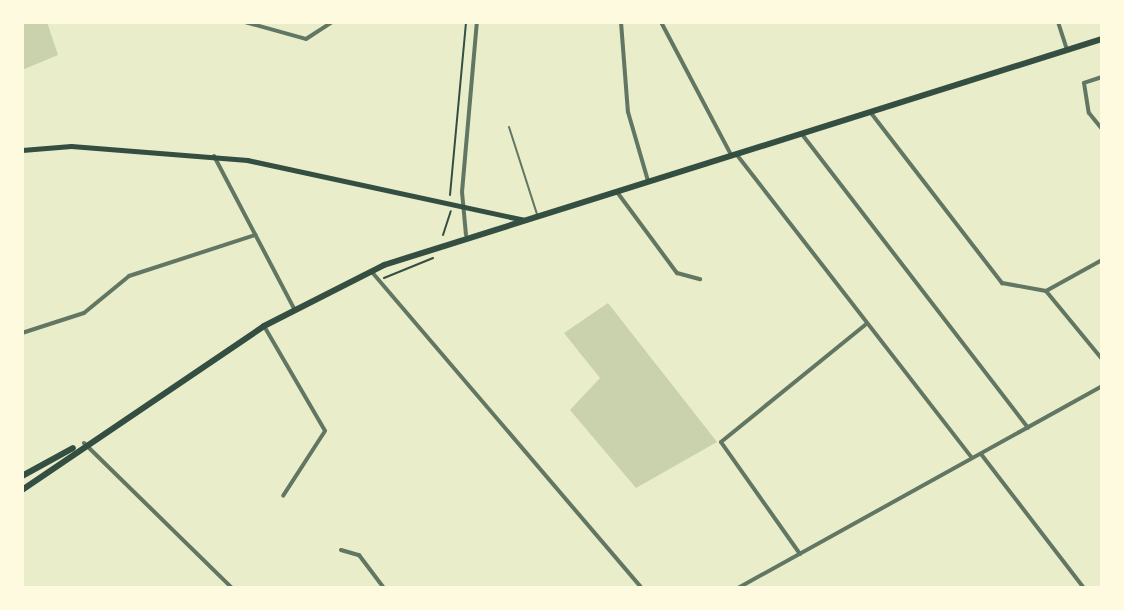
<!DOCTYPE html>
<style>
body{margin:0}
#map{position:relative;width:1124px;height:610px;overflow:hidden;background:#e9edc9;font-family:Poppins,sans-serif}
div>[style]{position:absolute}
.green>*{inset:0;background:#cad2ad}
.path>*{height:2px;margin:-1px;padding:0 1px;transform-origin:1px;border-radius:1px;background:#344e41}
.service>*{height:2px;margin:-1px;padding:0 1px;transform-origin:1px;border-radius:1px;background:#617663}
.minor>*{height:4px;margin:-2px;padding:0 2px;transform-origin:2px;border-radius:2px;background:#617663}
.secondary>*{height:5px;margin:-2.5px;padding:0 2.5px;transform-origin:2.5px;border-radius:2.5px;background:#344e41}
.primary>*{height:6px;margin:-3px;padding:0 3px;transform-origin:3px;border-radius:3px;background:#344e41}
span{translate:-50% -50%;white-space:nowrap;text-align:center;line-height:1.15;-webkit-text-stroke:6px #fefae0;paint-order:stroke}
.frame{position:absolute;inset:0;border:24px solid #fefae0;pointer-events:none}
</style>
<div id="map">
<div class="green">
<div style="clip-path:polygon(22px 22px,47px 22px,58px 55px,22px 70px)"></div>
<div style="clip-path:polygon(608px 303px,717px 442px,636px 488px,570px 410px,600px 378px,564px 333px)"></div>
</div>
<div class="path">
<div style="left:450px;top:195px;width:174px;rotate:-84.7deg"></div>
<div style="left:443px;top:235px;width:25px;rotate:-72deg"></div>
<div style="left:384px;top:278px;width:53px;rotate:-22.2deg"></div>
</div>
<div class="service">
<div style="left:509px;top:127px;width:91px;rotate:72.2deg"></div>
</div>
<div class="minor">
<div style="left:245px;top:22px;width:63px;rotate:15.6deg"></div>
<div style="left:306px;top:39px;width:31px;rotate:-33deg"></div>
<div style="left:621px;top:22px;width:90px;rotate:85.6deg"></div>
<div style="left:628px;top:112px;width:72px;rotate:73.8deg"></div>
<div style="left:661px;top:22px;width:150px;rotate:62.2deg"></div>
<div style="left:1058px;top:22px;width:28px;rotate:72deg"></div>
<div style="left:1102px;top:77px;width:19px;rotate:162deg"></div>
<div style="left:1084px;top:83px;width:30px;rotate:81deg"></div>
<div style="left:1089px;top:113px;width:21px;rotate:51deg"></div>
<div style="left:871px;top:113px;width:215px;rotate:52.4deg"></div>
<div style="left:1002px;top:283px;width:45px;rotate:10.3deg"></div>
<div style="left:1046px;top:291px;width:88px;rotate:50.5deg"></div>
<div style="left:801px;top:133px;width:372px;rotate:52.4deg"></div>
<div style="left:737px;top:155px;width:383px;rotate:52.2deg"></div>
<div style="left:214px;top:156px;width:174px;rotate:62.3deg"></div>
<div style="left:617px;top:192px;width:101px;rotate:53.5deg"></div>
<div style="left:677px;top:273px;width:24px;rotate:15deg"></div>
<div style="left:466px;top:235px;width:43px;rotate:-95.3deg"></div>
<div style="left:462px;top:192px;width:171px;rotate:-85deg"></div>
<div style="left:371px;top:271px;width:417px;rotate:49.5deg"></div>
<div style="left:1046px;top:291px;width:64px;rotate:-29deg"></div>
<div style="left:264px;top:326px;width:121px;rotate:59.8deg"></div>
<div style="left:325px;top:431px;width:77px;rotate:122.9deg"></div>
<div style="left:22px;top:333px;width:65px;rotate:-17.9deg"></div>
<div style="left:84px;top:313px;width:58px;rotate:-39.4deg"></div>
<div style="left:129px;top:276px;width:133px;rotate:-18deg"></div>
<div style="left:84px;top:443px;width:207px;rotate:44.4deg"></div>
<div style="left:981px;top:454px;width:169px;rotate:52.5deg"></div>
<div style="left:341px;top:550px;width:19px;rotate:16deg"></div>
<div style="left:359px;top:555px;width:41px;rotate:52.9deg"></div>
<div style="left:800px;top:554px;width:137px;rotate:-125.2deg"></div>
<div style="left:721px;top:442px;width:186px;rotate:-39.1deg"></div>
<div style="left:738px;top:588px;width:416px;rotate:-29deg"></div>
</div>
<div class="secondary">
<div style="left:22px;top:150px;width:49px;rotate:-4.7deg"></div>
<div style="left:71px;top:146px;width:177px;rotate:4.5deg"></div>
<div style="left:247px;top:160px;width:283px;rotate:12.2deg"></div>
</div>
<div class="primary">
<div style="left:22px;top:476px;width:58px;rotate:-28.8deg"></div>
<div style="left:22px;top:490px;width:292px;rotate:-34.1deg"></div>
<div style="left:264px;top:326px;width:135px;rotate:-26.9deg"></div>
<div style="left:384px;top:265px;width:753px;rotate:-17.47deg"></div>
</div>
<div class="frame"></div>
</div>
